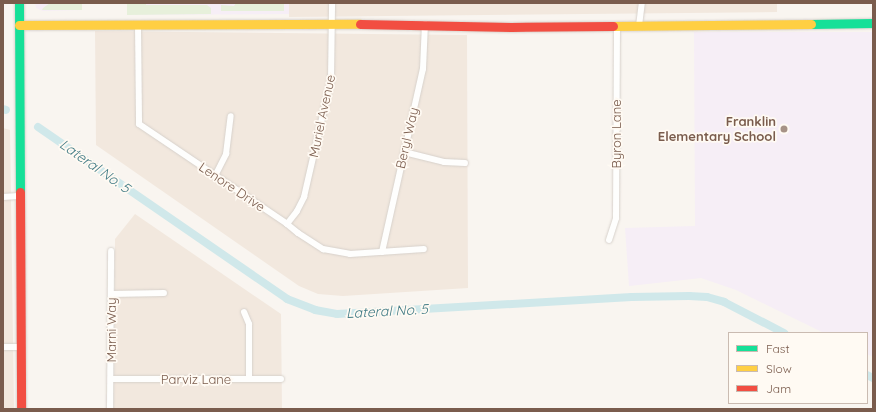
<!DOCTYPE html>
<style>
body{margin:0}
#map{position:relative;width:876px;height:412px;overflow:hidden;background:#f9f5f0;font-family:Quicksand,sans-serif}
div>[style]{position:absolute}
.residential>*{inset:0;background:#f2e8de}
.education>*{inset:0;background:#f6eef6}
.green>*{inset:0;background:#e7f0db}
.canal>*{height:8px;margin:-4px;padding:0 4px;transform-origin:4px;border-radius:4px;background:#d0e8ea}
.roads{filter:drop-shadow(0 0 1px #d7d1cb) drop-shadow(0 0 1px #d7d1cb)}
.street>*{height:6px;margin:-3px;padding:0 3px;transform-origin:3px;border-radius:3px;background:#fefefd}
.fast>*{height:9px;margin:-4.5px;padding:0 4.5px;transform-origin:4.5px;border-radius:4.5px;background:#16e098}
.slow>*{height:9px;margin:-4.5px;padding:0 4.5px;transform-origin:4.5px;border-radius:4.5px;background:#ffcf43}
.jam>*{height:9px;margin:-4.5px;padding:0 4.5px;transform-origin:4.5px;border-radius:4.5px;background:#f24e42}
.dots>*{width:11px;height:11px;translate:-50% -50%;box-sizing:border-box;border:2px solid #fffaf3;border-radius:50%}
span{translate:-50% -50%;white-space:nowrap;text-align:center;line-height:1.15;-webkit-text-stroke:3.5px #fffaf3;paint-order:stroke}
.street-label{font-size:13px;color:#7a5c4d}
.poi-label{font-size:13px;color:#7a5c4d;font-weight:700}
.right{translate:-100% -50%;text-align:right}
.water-label{font-size:14px;color:#437c86;font-style:italic}
.frame{position:absolute;inset:0;border:4px solid #7a5c4d;pointer-events:none}
.legend{position:absolute;left:728px;top:332px;width:140px;height:72px;box-sizing:border-box;background:#fffaf3;border:1px solid #cabbb1;margin:0;padding:5px 7px;list-style:none;font-size:12px;color:#7a5c4d}
.legend li{display:flex;align-items:center;gap:8px;height:20px}
.legend b{width:20px;border:1px solid #cabbb1}
</style>
<div id="map">
<div class="residential">
<div style="clip-path:polygon(289px 3px,777px 3px,777px 12px,289px 17px)"></div>
<div style="clip-path:polygon(95px 31px,467px 35px,468px 288px,343px 296px,318px 294px,299px 286px,96px 145px)"></div>
<div style="clip-path:polygon(3px 128px,10px 130px,14px 409px,3px 409px)"></div>
<div style="clip-path:polygon(135px 214px,281px 314px,282px 409px,114px 409px,115px 239px)"></div>
</div>
<div class="education">
<div style="clip-path:polygon(35px 3px,289px 3px,289px 14px,127px 15px,127px 3px,82px 3px,82px 10px,43px 11px,36px 8px)"></div>
<div style="clip-path:polygon(694px 32px,873px 32px,873px 357px,867px 354px,867px 333px,824px 333px,736px 290px,701px 278px,629px 286px,625px 228px,695px 226px)"></div>
</div>
<div class="green">
<div style="clip-path:polygon(50px 3px,82px 3px,82px 10px,42px 10px,43px 8px)"></div>
<div style="clip-path:polygon(135px 3px,146px 3px,146px 5px,207px 5px,211px 8px,211px 14px,127px 15px,127px 4px)"></div>
<div style="clip-path:polygon(236px 3px,284px 3px,284px 11px,221px 11px,221px 5px,234px 6px)"></div>
</div>
<div class="canal">
<div style="left:3px;top:109px;width:3px;rotate:18deg"></div>
<div style="left:38px;top:127px;width:303px;rotate:34.6deg"></div>
<div style="left:287px;top:299px;width:30px;rotate:21deg"></div>
<div style="left:315px;top:310px;width:22px;rotate:10deg"></div>
<div style="left:337px;top:314px;width:295px;rotate:-3.3deg"></div>
<div style="left:632px;top:297px;width:57px;rotate:-1deg"></div>
<div style="left:689px;top:296px;width:18px;rotate:3deg"></div>
<div style="left:707px;top:297px;width:18px;rotate:16deg"></div>
<div style="left:724px;top:302px;width:68px;rotate:27.3deg"></div>
<div style="left:867px;top:375px;width:7px;rotate:27deg"></div>
</div>
<div class="roads">
<div class="street">
<div style="left:138px;top:24px;width:100px;rotate:89.4deg"></div>
<div style="left:139px;top:124px;width:179px;rotate:34deg"></div>
<div style="left:287px;top:224px;width:14px;rotate:39deg"></div>
<div style="left:298px;top:233px;width:30px;rotate:33deg"></div>
<div style="left:323px;top:249px;width:27px;rotate:10deg"></div>
<div style="left:350px;top:254px;width:74px;rotate:-3.9deg"></div>
<div style="left:639px;top:26px;width:23px;rotate:-83deg"></div>
<div style="left:404px;top:152px;width:41px;rotate:14deg"></div>
<div style="left:444px;top:162px;width:21px;rotate:3deg"></div>
<div style="left:215px;top:176px;width:25px;rotate:-63deg"></div>
<div style="left:226px;top:154px;width:38px;rotate:-83deg"></div>
<div style="left:3px;top:197px;width:15px;rotate:-4deg"></div>
<div style="left:287px;top:224px;width:16px;rotate:-52deg"></div>
<div style="left:297px;top:211px;width:16px;rotate:-63deg"></div>
<div style="left:304px;top:197px;width:121px;rotate:-77.1deg"></div>
<div style="left:331px;top:79px;width:76px;rotate:-89.2deg"></div>
<div style="left:609px;top:240px;width:23px;rotate:-72deg"></div>
<div style="left:616px;top:218px;width:192px;rotate:-89.7deg"></div>
<div style="left:382px;top:252px;width:188px;rotate:-77.4deg"></div>
<div style="left:423px;top:69px;width:45px;rotate:-87.5deg"></div>
<div style="left:111px;top:294px;width:53px;rotate:-1.1deg"></div>
<div style="left:244px;top:312px;width:13px;rotate:67deg"></div>
<div style="left:249px;top:324px;width:55px;rotate:90deg"></div>
<div style="left:3px;top:347px;width:17px"></div>
<div style="left:111px;top:379px;width:170px"></div>
<div style="left:110px;top:409px;width:158px;rotate:-89.6deg"></div>
</div>
<div class="fast">
<div style="left:19px;top:3px;width:189px;rotate:89.7deg"></div>
<div style="left:811px;top:24px;width:62px;rotate:-0.9deg"></div>
</div>
<div class="slow">
<div style="left:19px;top:25px;width:341px;rotate:-0.2deg"></div>
<div style="left:613px;top:26px;width:198px;rotate:-0.6deg"></div>
</div>
<div class="jam">
<div style="left:360px;top:24px;width:151px;rotate:1.1deg"></div>
<div style="left:511px;top:27px;width:102px;rotate:-0.6deg"></div>
<div style="left:20px;top:192px;width:217px;rotate:89.7deg"></div>
</div>
</div>
<div class="dots">
<div style="left:784px;top:129px;background:#a69286"></div>
</div>
<div class="street-label">
<span style="left:322px;top:116px;rotate:-78deg">Muriel Avenue</span>
<span style="left:616px;top:134px;rotate:-90deg">Byron Lane</span>
<span style="left:407px;top:138px;rotate:-77deg">Beryl Way</span>
<span style="left:232px;top:187px;rotate:34deg">Lenore Drive</span>
<span style="left:111px;top:330px;rotate:-90deg">Marni Way</span>
<span style="left:196px;top:379px">Parviz Lane</span>
</div>
<div class="poi-label">
<span class="right" style="left:776px;top:129px">Franklin<br>Elementary School</span>
</div>
<div class="water-label">
<span style="left:95px;top:166px;rotate:35deg">Lateral No. 5</span>
<span style="left:387px;top:311px;rotate:-3deg">Lateral No. 5</span>
</div>
<div class="frame"></div>
<ul class="legend">
<li><b style="height:5px;background:#16e098"></b>Fast</li>
<li><b style="height:5px;background:#ffcf43"></b>Slow</li>
<li><b style="height:5px;background:#f24e42"></b>Jam</li>
</ul>
</div>
